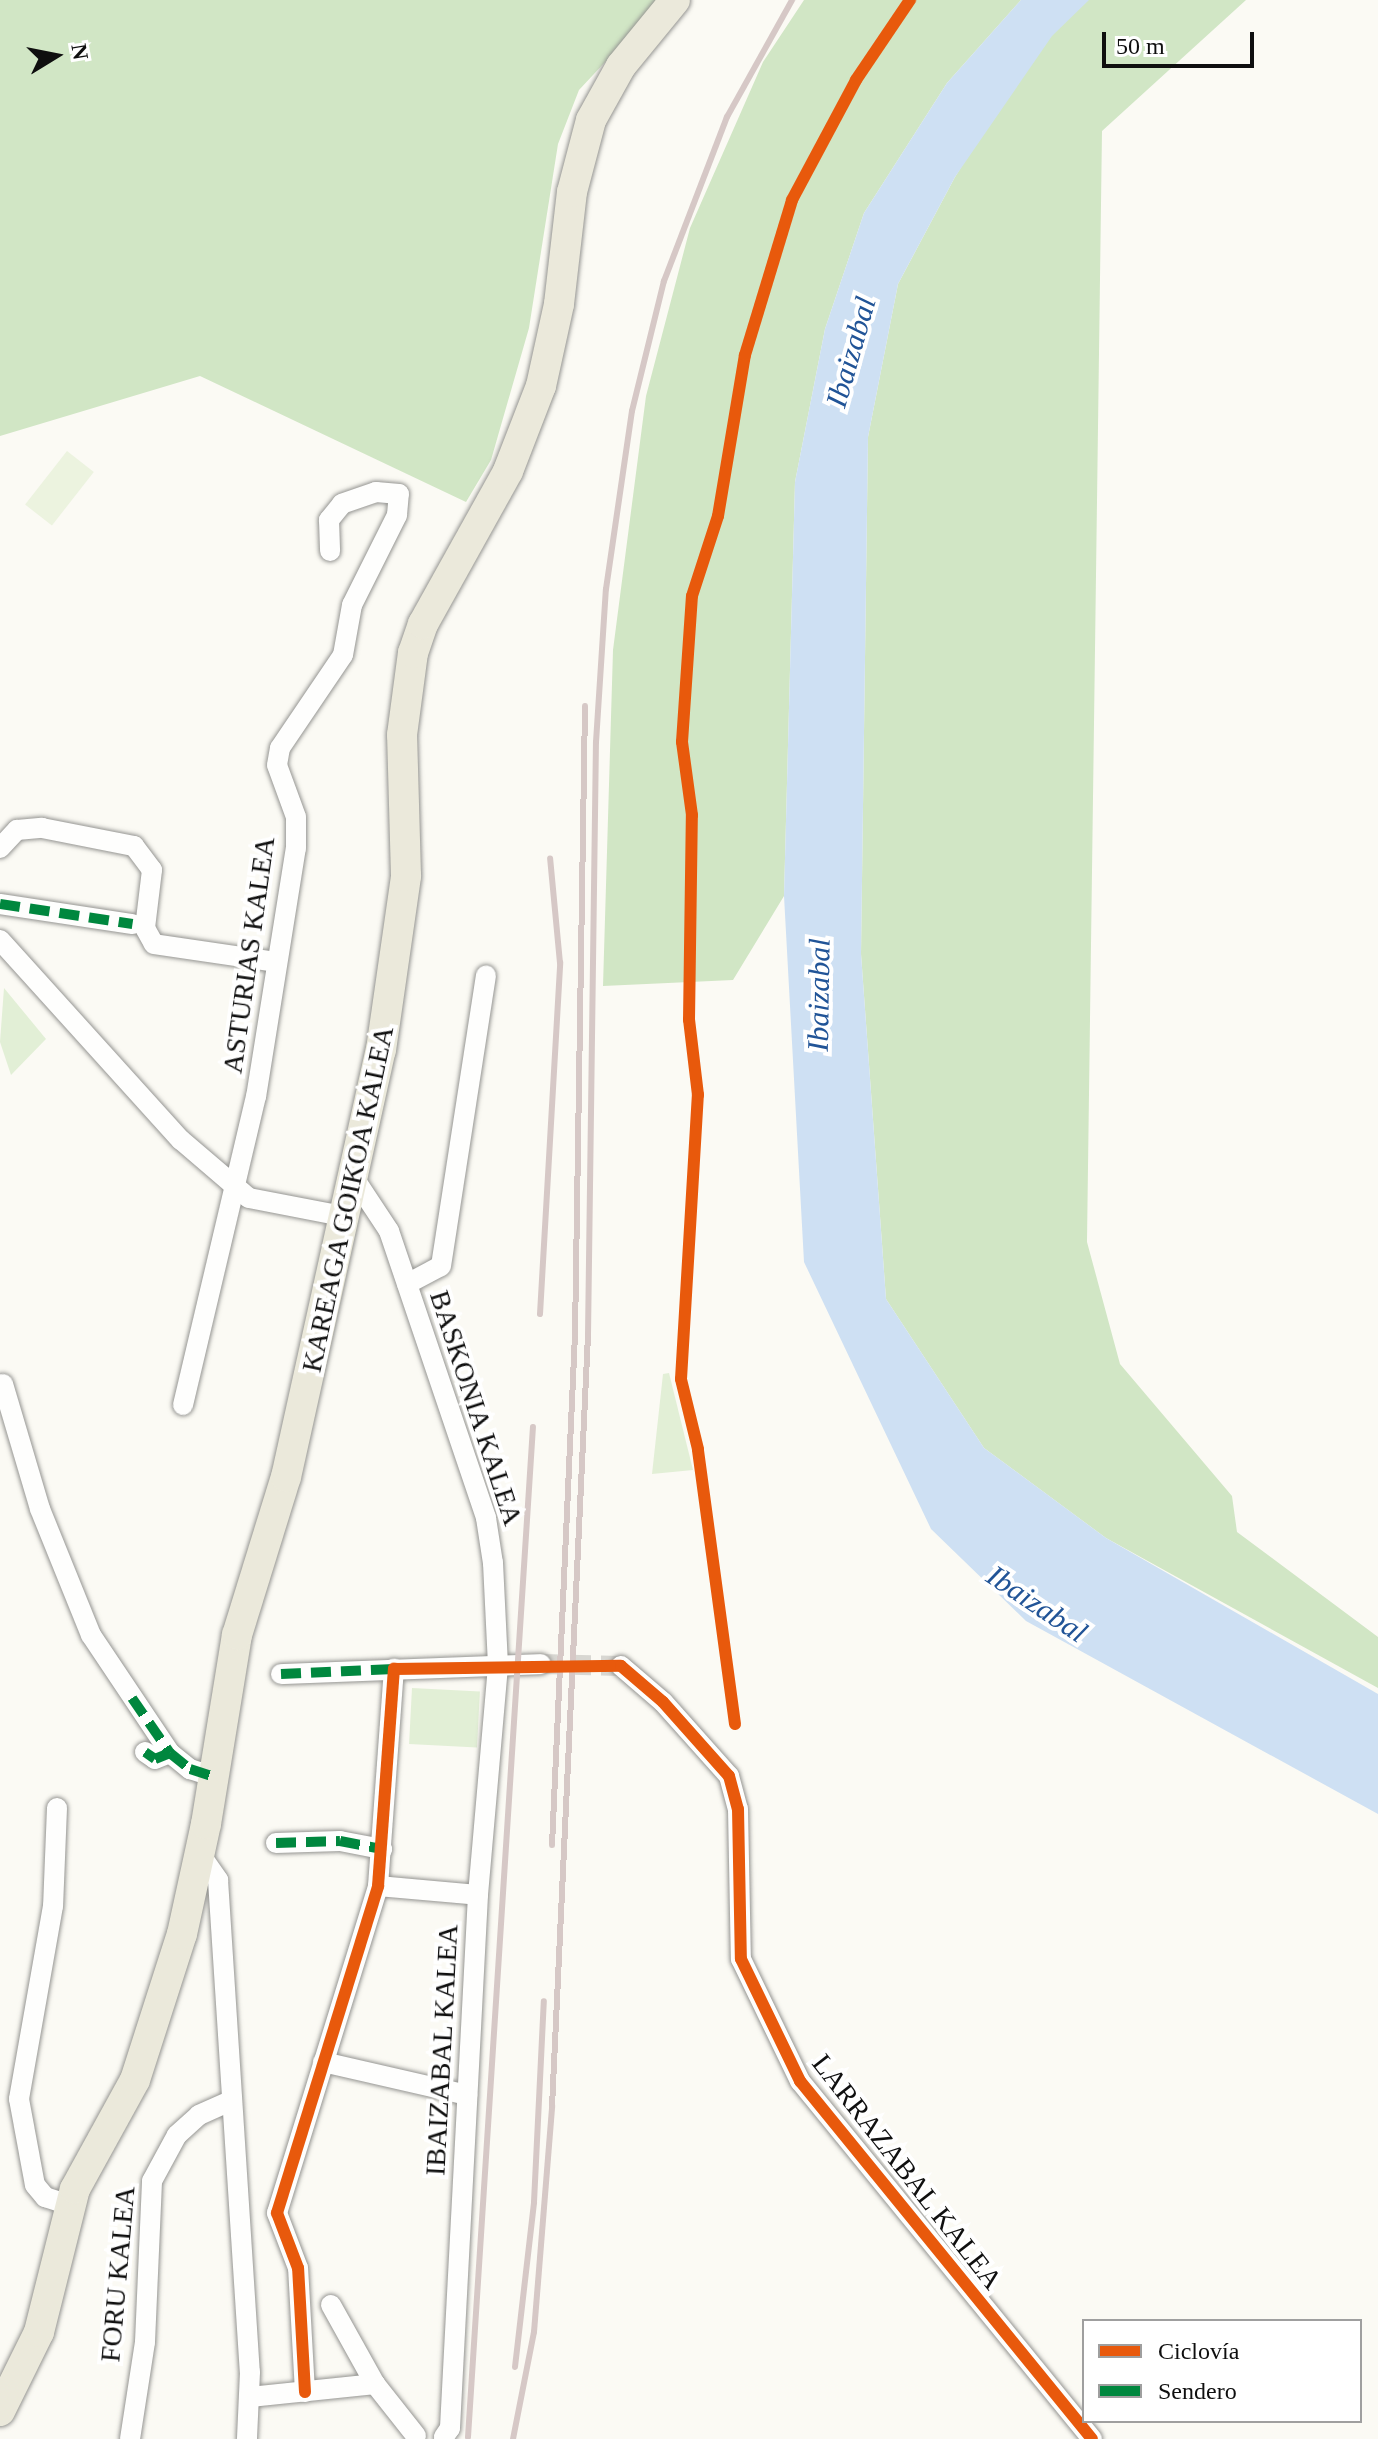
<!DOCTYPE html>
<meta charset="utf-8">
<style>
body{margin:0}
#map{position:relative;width:1378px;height:2439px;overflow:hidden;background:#fbfaf4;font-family:Georgia,serif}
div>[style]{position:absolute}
.green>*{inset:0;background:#e2efd6;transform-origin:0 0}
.forest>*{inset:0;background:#d1e6c5}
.pitch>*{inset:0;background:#ecf3df;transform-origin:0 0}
.water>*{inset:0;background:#cee0f3}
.street-tunnel>*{height:20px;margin-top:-10px;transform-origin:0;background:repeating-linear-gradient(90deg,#d8d7d2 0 20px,transparent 0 30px)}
.roads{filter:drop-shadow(0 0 2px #959592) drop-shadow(0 0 2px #959592)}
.street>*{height:20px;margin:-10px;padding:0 10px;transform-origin:10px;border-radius:10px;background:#fefefd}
.primary>*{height:30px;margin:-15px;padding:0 15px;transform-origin:15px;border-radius:15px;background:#ebe9db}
.rail>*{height:6px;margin:-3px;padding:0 3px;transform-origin:3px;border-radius:3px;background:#d6c8c6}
.quiet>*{height:10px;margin-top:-5px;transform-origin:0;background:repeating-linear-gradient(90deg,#00873e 0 20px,transparent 0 30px)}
.cycleway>*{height:12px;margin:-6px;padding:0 6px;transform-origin:6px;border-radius:6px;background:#e8590c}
span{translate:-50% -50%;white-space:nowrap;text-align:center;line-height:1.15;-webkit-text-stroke:8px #fff;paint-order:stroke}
.street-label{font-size:28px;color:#0f0f0f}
.water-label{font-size:30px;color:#215497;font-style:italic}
.legend{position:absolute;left:1082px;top:2319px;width:280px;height:104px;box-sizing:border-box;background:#fff;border:2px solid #9f9f9f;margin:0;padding:10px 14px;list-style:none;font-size:24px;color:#0f0f0f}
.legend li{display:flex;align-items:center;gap:16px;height:40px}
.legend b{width:40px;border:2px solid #9f9f9f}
.north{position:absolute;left:16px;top:16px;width:80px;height:80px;-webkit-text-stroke:6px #fff;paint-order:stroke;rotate:80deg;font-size:22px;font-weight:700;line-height:32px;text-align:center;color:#0f0f0f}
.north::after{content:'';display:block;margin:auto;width:28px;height:36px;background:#0f0f0f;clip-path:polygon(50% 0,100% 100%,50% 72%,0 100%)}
.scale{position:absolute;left:1102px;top:32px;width:152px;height:36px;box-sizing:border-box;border:4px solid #0f0f0f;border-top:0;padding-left:10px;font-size:24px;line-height:28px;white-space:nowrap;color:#0f0f0f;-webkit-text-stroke:6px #fff;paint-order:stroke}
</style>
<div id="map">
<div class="green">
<div style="clip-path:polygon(4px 988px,46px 1039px,11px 1075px,0 1042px)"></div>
<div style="clip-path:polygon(669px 1373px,693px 1470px,652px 1474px,663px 1374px)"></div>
<div style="left:412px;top:1688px;width:68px;height:56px;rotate:3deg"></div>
</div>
<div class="forest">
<div style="clip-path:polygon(0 0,663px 0,579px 90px,558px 144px,529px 328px,491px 460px,466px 502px,200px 376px,0 436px)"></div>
<div style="clip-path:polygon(804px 0,1021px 0,947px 83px,864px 213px,825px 329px,795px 482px,784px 896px,733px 980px,603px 986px,613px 650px,646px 396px,690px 228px,763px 62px)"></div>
<div style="clip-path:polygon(1080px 0,1246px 0,1102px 131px,1087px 1242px,1120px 1364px,1232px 1496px,1237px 1532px,1378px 1637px,1378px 1688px,1106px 1538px,984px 1448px,886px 1299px,861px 954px,868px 437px,898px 284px,955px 177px,1047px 30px)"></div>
</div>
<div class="pitch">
<div style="left:67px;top:451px;width:34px;height:68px;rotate:38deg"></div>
</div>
<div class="water">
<div style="clip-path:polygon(1021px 0,1089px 0,1052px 36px,955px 177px,898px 284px,868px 437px,861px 954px,886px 1299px,984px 1448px,1106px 1538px,1378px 1694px,1378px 1814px,1026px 1621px,931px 1529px,804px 1262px,784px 896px,795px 482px,825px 329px,864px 213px,947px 83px)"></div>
</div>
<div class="street-tunnel">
<div style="left:541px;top:1664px;width:80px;rotate:1.4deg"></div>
</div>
<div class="roads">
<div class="street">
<div style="left:0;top:848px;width:25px;rotate:-47deg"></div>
<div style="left:17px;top:830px;width:25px;rotate:-5deg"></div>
<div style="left:42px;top:828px;width:94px;rotate:11.1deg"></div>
<div style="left:134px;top:846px;width:30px;rotate:53deg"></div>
<div style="left:152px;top:870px;width:58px;rotate:96.9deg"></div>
<div style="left:145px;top:928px;width:18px;rotate:61deg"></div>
<div style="left:154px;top:944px;width:123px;rotate:8.4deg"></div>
<div style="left:0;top:904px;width:134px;rotate:8.6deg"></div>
<div style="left:0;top:940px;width:270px;rotate:47.9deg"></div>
<div style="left:181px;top:1140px;width:89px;rotate:40.5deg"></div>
<div style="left:249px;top:1198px;width:101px;rotate:10.9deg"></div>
<div style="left:356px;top:1181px;width:60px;rotate:56.6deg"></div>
<div style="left:389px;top:1231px;width:303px;rotate:71.3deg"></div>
<div style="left:486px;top:1518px;width:46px;rotate:81.2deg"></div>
<div style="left:493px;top:1563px;width:103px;rotate:87.2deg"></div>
<div style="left:498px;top:1666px;width:230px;rotate:95deg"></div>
<div style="left:478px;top:1895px;width:534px;rotate:93.01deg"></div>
<div style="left:450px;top:2428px;width:11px;rotate:124deg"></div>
<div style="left:407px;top:1284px;width:38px;rotate:-28deg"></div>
<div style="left:441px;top:1266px;width:294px;rotate:-81.2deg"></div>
<div style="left:3px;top:1384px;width:130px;rotate:73.5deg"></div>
<div style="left:40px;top:1509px;width:136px;rotate:68deg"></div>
<div style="left:91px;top:1635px;width:142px;rotate:56.2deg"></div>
<div style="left:170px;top:1753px;width:26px;rotate:39deg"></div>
<div style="left:190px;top:1769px;width:25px;rotate:18deg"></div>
<div style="left:183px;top:1405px;width:317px;rotate:-76.7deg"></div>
<div style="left:256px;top:1097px;width:252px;rotate:-80.9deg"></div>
<div style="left:296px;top:848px;width:31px;rotate:-90deg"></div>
<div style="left:296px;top:817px;width:55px;rotate:-110.1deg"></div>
<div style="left:277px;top:765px;width:17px;rotate:-80deg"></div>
<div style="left:280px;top:748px;width:112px;rotate:-55.9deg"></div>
<div style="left:343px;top:655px;width:51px;rotate:-79.8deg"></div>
<div style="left:352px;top:605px;width:101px;rotate:-63.4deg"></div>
<div style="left:397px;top:515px;width:21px;rotate:-85deg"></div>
<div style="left:399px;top:494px;width:23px;rotate:-175deg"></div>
<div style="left:376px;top:492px;width:36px;rotate:161deg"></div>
<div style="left:342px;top:504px;width:21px;rotate:129deg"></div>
<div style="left:329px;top:520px;width:31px;rotate:88deg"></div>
<div style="left:621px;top:1666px;width:55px;rotate:40.6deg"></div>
<div style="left:663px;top:1702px;width:99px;rotate:48.3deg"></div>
<div style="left:729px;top:1776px;width:34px;rotate:75deg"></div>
<div style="left:738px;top:1809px;width:150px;rotate:88.9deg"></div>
<div style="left:741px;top:1959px;width:136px;rotate:64.2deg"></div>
<div style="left:800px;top:2081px;width:462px;rotate:50.8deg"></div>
<div style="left:281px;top:1674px;width:260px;rotate:-2.2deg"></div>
<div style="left:145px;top:1752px;width:12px;rotate:35deg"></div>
<div style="left:155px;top:1759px;width:16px;rotate:-22deg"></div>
<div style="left:57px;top:1808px;width:98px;rotate:92.3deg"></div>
<div style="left:53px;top:1906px;width:196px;rotate:100deg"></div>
<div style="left:19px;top:2099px;width:87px;rotate:79.5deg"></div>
<div style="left:35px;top:2185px;width:16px;rotate:50deg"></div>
<div style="left:45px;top:2197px;width:25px;rotate:18deg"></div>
<div style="left:276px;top:1843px;width:64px;rotate:-1.8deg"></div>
<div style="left:340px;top:1841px;width:43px;rotate:10.8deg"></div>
<div style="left:200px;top:1854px;width:32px;rotate:55deg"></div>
<div style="left:218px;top:1880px;width:493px;rotate:86.3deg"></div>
<div style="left:250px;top:2372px;width:67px;rotate:92.6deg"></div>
<div style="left:378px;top:1886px;width:100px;rotate:5.1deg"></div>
<div style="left:323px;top:2062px;width:148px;rotate:12.9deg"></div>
<div style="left:331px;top:2305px;width:90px;rotate:60.9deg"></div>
<div style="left:375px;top:2384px;width:66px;rotate:51.7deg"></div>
<div style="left:305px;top:2392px;width:124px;rotate:-93.2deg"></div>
<div style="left:298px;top:2268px;width:59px;rotate:-110.9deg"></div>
<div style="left:277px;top:2213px;width:342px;rotate:-72.8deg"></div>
<div style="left:378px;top:1886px;width:218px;rotate:-85.8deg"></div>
<div style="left:250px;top:2397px;width:126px;rotate:-5.9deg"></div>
<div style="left:130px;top:2439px;width:98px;rotate:-81.2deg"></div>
<div style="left:145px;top:2342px;width:161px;rotate:-87.5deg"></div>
<div style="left:152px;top:2181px;width:52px;rotate:-61.5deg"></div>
<div style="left:177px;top:2135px;width:30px;rotate:-42deg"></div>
<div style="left:199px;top:2115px;width:34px;rotate:-24deg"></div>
</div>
<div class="primary">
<div style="left:0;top:2411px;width:88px;rotate:-63.7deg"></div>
<div style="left:39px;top:2332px;width:147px;rotate:-75.9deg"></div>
<div style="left:75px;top:2189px;width:124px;rotate:-61.2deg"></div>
<div style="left:135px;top:2080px;width:153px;rotate:-72.2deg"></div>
<div style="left:182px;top:1934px;width:113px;rotate:-77.7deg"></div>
<div style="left:206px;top:1824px;width:192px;rotate:-80.7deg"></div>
<div style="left:237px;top:1635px;width:165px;rotate:-72.8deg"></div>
<div style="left:286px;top:1477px;width:437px;rotate:-77.5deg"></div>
<div style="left:381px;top:1050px;width:176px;rotate:-81.8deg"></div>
<div style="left:406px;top:876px;width:141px;rotate:-91.6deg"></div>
<div style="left:402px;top:735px;width:83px;rotate:-82.4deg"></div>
<div style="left:413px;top:653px;width:31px;rotate:-71deg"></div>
<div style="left:423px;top:624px;width:175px;rotate:-60.9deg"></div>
<div style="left:508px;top:471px;width:91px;rotate:-68.8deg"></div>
<div style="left:541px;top:386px;width:84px;rotate:-77.6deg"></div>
<div style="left:559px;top:304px;width:113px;rotate:-83.4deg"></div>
<div style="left:572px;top:192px;width:74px;rotate:-75.2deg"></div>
<div style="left:591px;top:120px;width:62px;rotate:-60.9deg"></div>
<div style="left:621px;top:66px;width:85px;rotate:-50.7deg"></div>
</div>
</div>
<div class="rail">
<div style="left:540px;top:1314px;width:352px;rotate:-86.7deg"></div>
<div style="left:560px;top:963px;width:105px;rotate:-95.4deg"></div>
<div style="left:552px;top:1845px;width:511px;rotate:-87.42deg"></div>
<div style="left:575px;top:1335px;width:629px;rotate:-89.09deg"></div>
<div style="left:515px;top:2367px;width:166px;rotate:-83.4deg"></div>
<div style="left:534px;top:2202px;width:201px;rotate:-87.2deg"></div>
<div style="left:468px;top:2437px;width:1012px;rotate:-86.32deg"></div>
<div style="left:513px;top:2439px;width:109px;rotate:-78.9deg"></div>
<div style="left:534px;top:2332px;width:226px;rotate:-85.4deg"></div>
<div style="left:552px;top:2107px;width:773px;rotate:-87.33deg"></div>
<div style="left:588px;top:1335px;width:593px;rotate:-89.23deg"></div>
<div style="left:596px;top:742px;width:153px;rotate:-86.3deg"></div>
<div style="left:606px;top:589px;width:180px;rotate:-81.7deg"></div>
<div style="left:632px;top:411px;width:134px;rotate:-76.2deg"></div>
<div style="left:664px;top:281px;width:176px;rotate:-69deg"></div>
<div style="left:727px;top:117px;width:134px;rotate:-60.9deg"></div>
</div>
<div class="quiet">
<div style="left:0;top:904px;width:134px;rotate:8.6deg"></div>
<div style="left:281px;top:1674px;width:113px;rotate:-2.5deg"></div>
<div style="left:132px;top:1698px;width:67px;rotate:55.4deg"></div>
<div style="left:170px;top:1753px;width:26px;rotate:39deg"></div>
<div style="left:190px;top:1769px;width:25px;rotate:18deg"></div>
<div style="left:145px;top:1752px;width:12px;rotate:35deg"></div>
<div style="left:155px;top:1759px;width:16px;rotate:-22deg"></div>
<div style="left:276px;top:1843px;width:64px;rotate:-1.8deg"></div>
<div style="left:340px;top:1841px;width:43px;rotate:10.8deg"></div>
</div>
<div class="cycleway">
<div style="left:735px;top:1724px;width:277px;rotate:-97.7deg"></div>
<div style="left:698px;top:1449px;width:72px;rotate:-103.7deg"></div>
<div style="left:681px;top:1379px;width:285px;rotate:-86.6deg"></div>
<div style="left:698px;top:1095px;width:76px;rotate:-96.8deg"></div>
<div style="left:689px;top:1020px;width:205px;rotate:-89.2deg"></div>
<div style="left:692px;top:815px;width:74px;rotate:-97.8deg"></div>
<div style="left:682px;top:742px;width:146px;rotate:-86.1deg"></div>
<div style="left:692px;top:596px;width:84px;rotate:-72deg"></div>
<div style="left:718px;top:516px;width:163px;rotate:-80.5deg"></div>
<div style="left:745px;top:355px;width:162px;rotate:-73.1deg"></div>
<div style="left:792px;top:200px;width:136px;rotate:-61.9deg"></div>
<div style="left:856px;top:80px;width:97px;rotate:-56deg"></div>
<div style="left:305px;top:2392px;width:124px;rotate:-93.2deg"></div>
<div style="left:298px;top:2268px;width:59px;rotate:-110.9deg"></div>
<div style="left:277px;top:2213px;width:342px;rotate:-72.8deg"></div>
<div style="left:378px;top:1886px;width:218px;rotate:-85.8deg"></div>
<div style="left:394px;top:1669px;width:227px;rotate:-0.8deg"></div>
<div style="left:621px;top:1666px;width:55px;rotate:40.6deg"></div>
<div style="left:663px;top:1702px;width:99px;rotate:48.3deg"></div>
<div style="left:729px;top:1776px;width:34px;rotate:75deg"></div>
<div style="left:738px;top:1809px;width:150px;rotate:88.9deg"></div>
<div style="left:741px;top:1959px;width:136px;rotate:64.2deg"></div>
<div style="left:800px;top:2081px;width:462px;rotate:50.8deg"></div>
</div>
<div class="street-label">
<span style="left:249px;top:955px;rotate:-82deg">ASTURIAS KALEA</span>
<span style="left:348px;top:1199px;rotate:-78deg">KAREAGA GOIKOA KALEA</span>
<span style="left:476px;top:1408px;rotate:72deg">BASKONIA KALEA</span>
<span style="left:442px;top:2050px;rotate:-87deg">IBAIZABAL KALEA</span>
<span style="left:907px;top:2172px;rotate:52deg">LARRAZABAL KALEA</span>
<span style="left:118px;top:2274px;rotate:-85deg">FORU KALEA</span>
</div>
<div class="water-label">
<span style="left:851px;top:352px;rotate:-74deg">Ibaizabal</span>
<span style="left:819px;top:995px;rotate:-89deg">Ibaizabal</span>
<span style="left:1037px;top:1604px;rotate:34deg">Ibaizabal</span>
</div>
<ul class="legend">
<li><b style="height:10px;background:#e8590c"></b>Ciclovía</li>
<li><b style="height:10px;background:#00873e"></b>Sendero</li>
</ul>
<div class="north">N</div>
<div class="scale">50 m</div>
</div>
